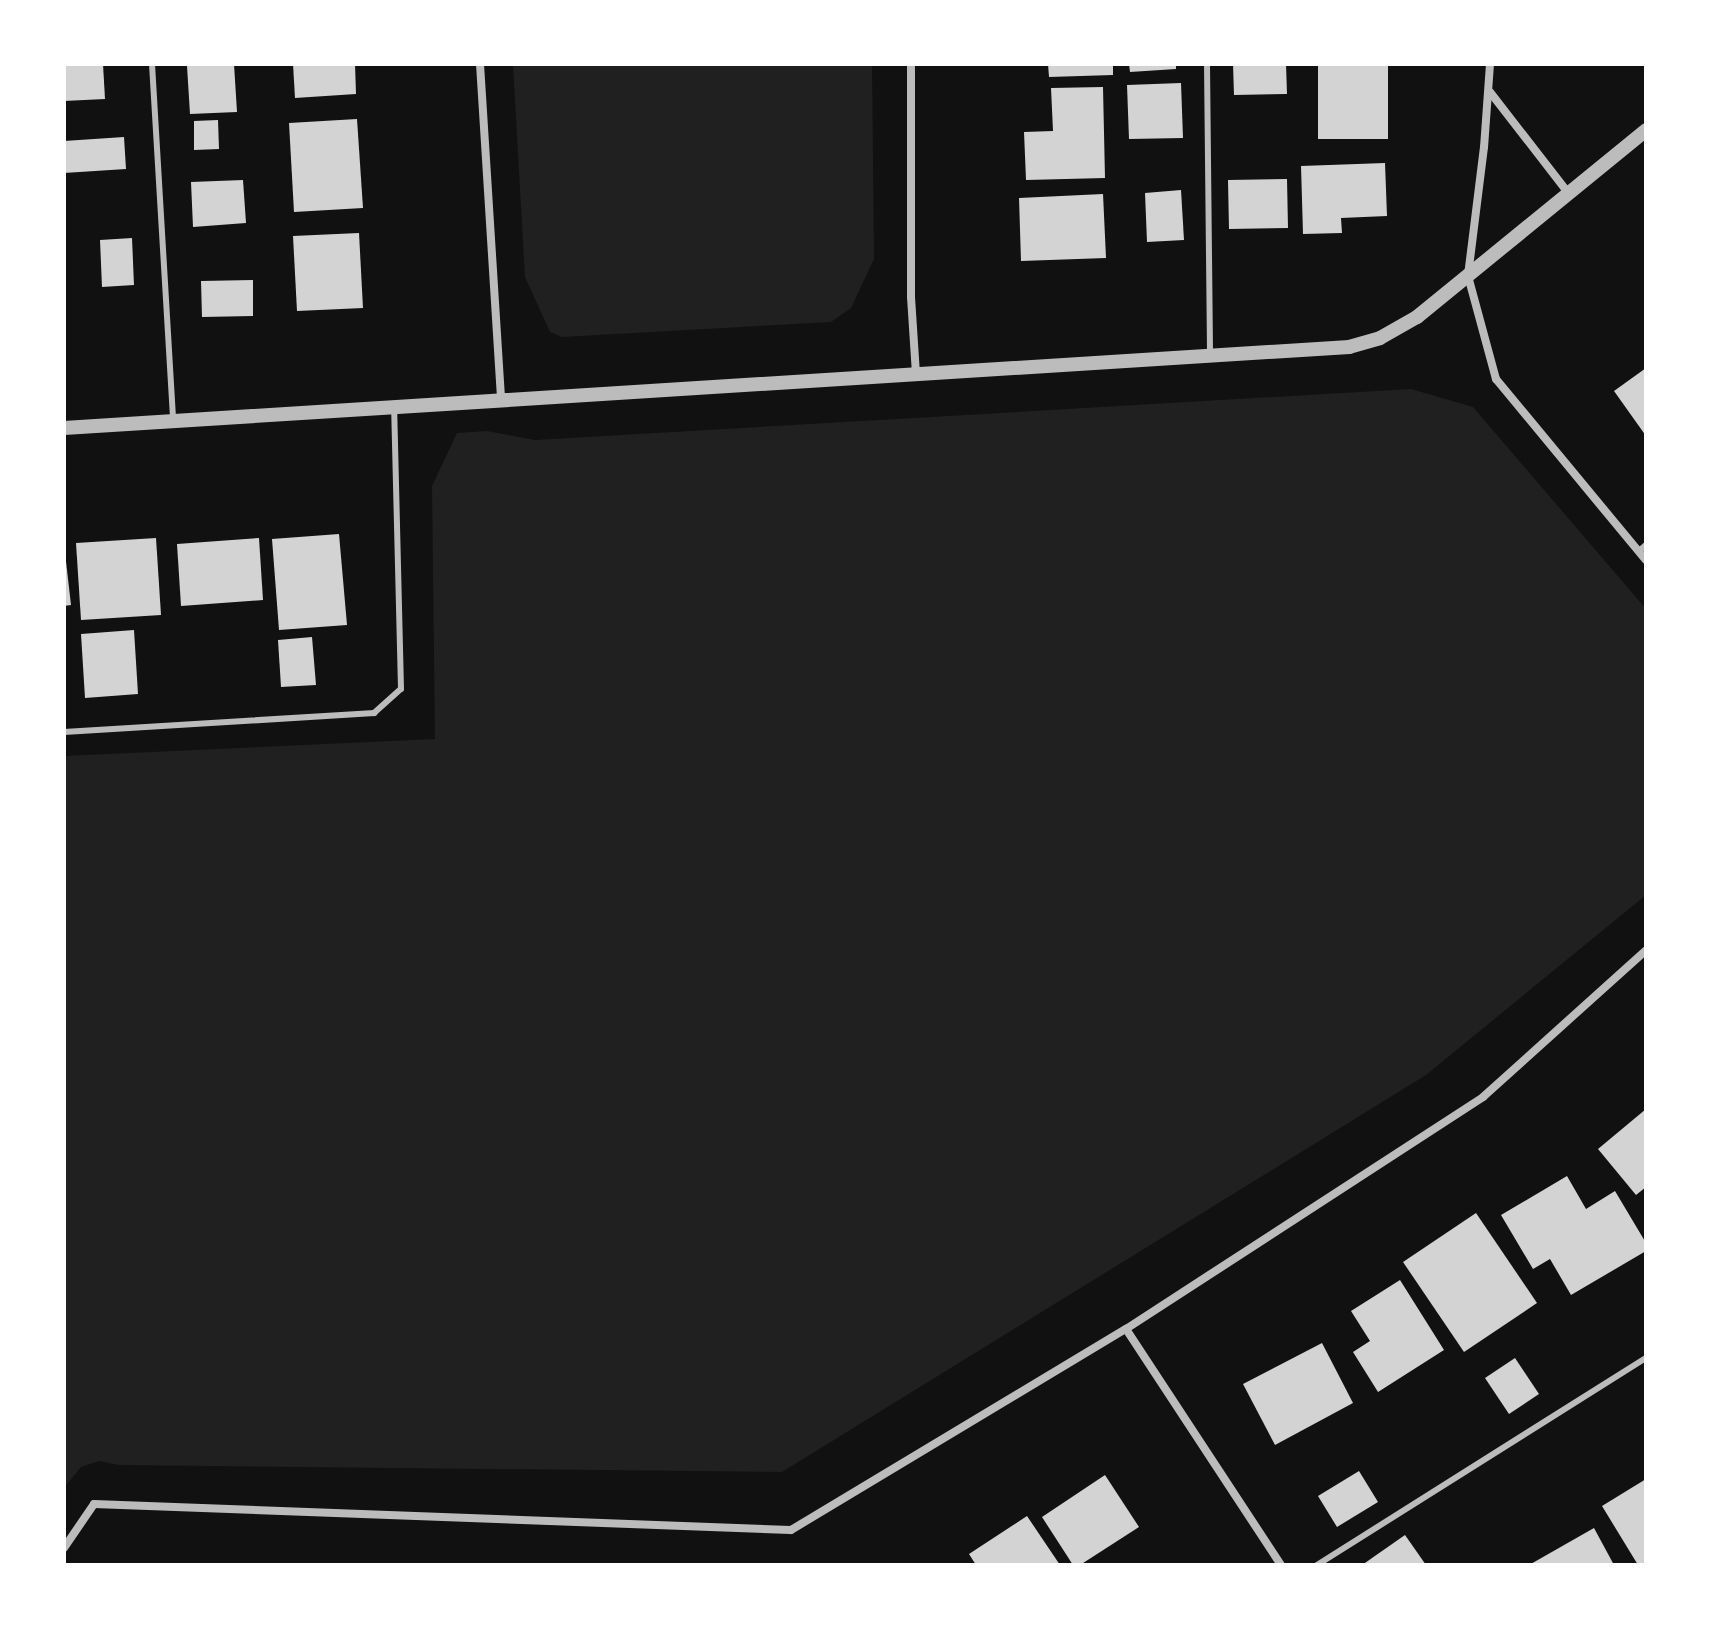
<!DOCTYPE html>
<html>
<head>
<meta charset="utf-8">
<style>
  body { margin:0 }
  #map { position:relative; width:1710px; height:1629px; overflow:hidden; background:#111; font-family:Commissioner,sans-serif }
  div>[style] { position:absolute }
  .green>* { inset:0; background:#202020 }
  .building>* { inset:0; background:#d3d3d3 }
  .service>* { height:6px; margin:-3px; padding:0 3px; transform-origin:3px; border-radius:3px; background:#bcbcbc }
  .minor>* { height:8px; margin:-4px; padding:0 4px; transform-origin:4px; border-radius:4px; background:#bcbcbc }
  .tertiary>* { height:14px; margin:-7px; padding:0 7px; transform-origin:7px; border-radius:7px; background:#bcbcbc }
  span { translate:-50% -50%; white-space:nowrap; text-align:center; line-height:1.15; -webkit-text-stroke:6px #fff; paint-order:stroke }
  .frame { position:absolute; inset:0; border:66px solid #fff; pointer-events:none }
</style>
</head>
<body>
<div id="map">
  <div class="green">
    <i style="clip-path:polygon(513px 64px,872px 64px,874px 259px,851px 308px,831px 322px,562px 337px,550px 332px,525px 277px)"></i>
    <i style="clip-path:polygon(1411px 389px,1473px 407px,1646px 609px,1646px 895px,1426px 1075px,782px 1472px,119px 1465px,99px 1461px,81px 1467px,64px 1488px,64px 756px,435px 739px,432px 486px,457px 433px,487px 431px,535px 440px)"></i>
  </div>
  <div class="building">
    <i style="clip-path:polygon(64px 64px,103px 64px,105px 99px,64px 101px)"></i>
    <i style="clip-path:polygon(234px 64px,237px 112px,190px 114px,187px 66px)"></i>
    <i style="clip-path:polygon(293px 64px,355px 64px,356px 94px,295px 98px)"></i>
    <i style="clip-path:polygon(1048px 64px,1113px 64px,1113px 75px,1049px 77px)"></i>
    <i style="clip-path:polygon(1129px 64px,1176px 64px,1176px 69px,1130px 72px)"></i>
    <i style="clip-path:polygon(1233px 64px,1286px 64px,1287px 94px,1234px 95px)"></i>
    <i style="clip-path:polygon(1318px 64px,1388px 64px,1388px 139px,1318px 139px)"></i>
    <i style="clip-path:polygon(1181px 83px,1183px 138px,1129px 139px,1127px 85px)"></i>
    <i style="clip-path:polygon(1103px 87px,1105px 178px,1026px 180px,1024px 132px,1053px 131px,1051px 88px)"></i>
    <i style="clip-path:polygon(357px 119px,363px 208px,294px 212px,289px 123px)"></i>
    <i style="clip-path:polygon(218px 120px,219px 149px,194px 150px,194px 121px)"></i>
    <i style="clip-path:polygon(124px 137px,126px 169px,64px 173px,64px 141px)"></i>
    <i style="clip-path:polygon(1385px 163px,1387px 216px,1341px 218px,1342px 233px,1303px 234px,1301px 166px)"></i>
    <i style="clip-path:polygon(1287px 179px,1288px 228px,1229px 229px,1228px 180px)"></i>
    <i style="clip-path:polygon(243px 180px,246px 223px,193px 227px,191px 182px)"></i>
    <i style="clip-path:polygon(1181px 190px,1184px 240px,1147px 242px,1145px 193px)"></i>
    <i style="clip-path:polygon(1103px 194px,1106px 258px,1021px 261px,1019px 198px)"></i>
    <i style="clip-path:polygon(359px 233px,363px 308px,297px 311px,293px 236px)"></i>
    <i style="clip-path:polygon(132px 238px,134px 285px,102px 287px,100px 240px)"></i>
    <i style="clip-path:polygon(253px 280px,253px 316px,202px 317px,201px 281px)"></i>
    <i style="clip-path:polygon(1646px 368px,1646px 436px,1614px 391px)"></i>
    <i style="clip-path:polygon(339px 534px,347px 625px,279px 630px,272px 539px)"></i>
    <i style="clip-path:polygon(156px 538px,161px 615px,81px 620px,76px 543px)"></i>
    <i style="clip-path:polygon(259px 538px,263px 600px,181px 606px,177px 544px)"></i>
    <i style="clip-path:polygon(64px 544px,71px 605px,64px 606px)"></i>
    <i style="clip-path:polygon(134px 630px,138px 694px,85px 698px,81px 634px)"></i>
    <i style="clip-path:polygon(312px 637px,316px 685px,281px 687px,278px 640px)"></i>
    <i style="clip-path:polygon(1646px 1109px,1646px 1187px,1636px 1195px,1598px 1149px)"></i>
    <i style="clip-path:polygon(1567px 1176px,1586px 1209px,1615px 1191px,1646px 1243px,1646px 1251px,1571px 1295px,1550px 1259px,1533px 1269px,1501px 1215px)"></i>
    <i style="clip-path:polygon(1476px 1213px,1537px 1303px,1464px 1352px,1403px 1262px)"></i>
    <i style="clip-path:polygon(1400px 1280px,1444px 1350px,1378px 1392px,1353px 1352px,1370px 1341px,1351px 1311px)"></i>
    <i style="clip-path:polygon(1322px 1343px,1353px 1403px,1275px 1445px,1243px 1384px)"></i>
    <i style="clip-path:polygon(1515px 1358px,1539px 1394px,1509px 1414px,1485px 1378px)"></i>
    <i style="clip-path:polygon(1359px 1471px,1378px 1502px,1337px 1527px,1318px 1496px)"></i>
    <i style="clip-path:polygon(1105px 1475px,1139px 1527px,1080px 1565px,1073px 1565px,1042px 1517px)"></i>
    <i style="clip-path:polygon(1646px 1479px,1646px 1564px,1638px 1565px,1602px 1506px)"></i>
    <i style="clip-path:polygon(1027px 1516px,1060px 1565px,976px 1565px,969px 1554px)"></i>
    <i style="clip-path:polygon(1594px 1528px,1614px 1565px,1529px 1565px)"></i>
    <i style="clip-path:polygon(1405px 1535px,1426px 1565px,1362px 1565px)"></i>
  </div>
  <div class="service">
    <i style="left:152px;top:64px;width:357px;rotate:86.6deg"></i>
    <i style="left:1207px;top:64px;width:292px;rotate:89.4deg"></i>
    <i style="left:1639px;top:551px;width:9px;rotate:-41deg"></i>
    <i style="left:64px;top:732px;width:311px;rotate:-3.5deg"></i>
    <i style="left:374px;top:713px;width:36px;rotate:-42deg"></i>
    <i style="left:401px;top:689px;width:282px;rotate:-91.4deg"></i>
    <i style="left:1317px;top:1565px;width:389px;rotate:-32.2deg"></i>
  </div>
  <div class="minor">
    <i style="left:480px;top:64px;width:338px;rotate:86.4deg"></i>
    <i style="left:911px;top:64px;width:233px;rotate:90deg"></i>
    <i style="left:911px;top:297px;width:77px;rotate:86.3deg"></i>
    <i style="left:1490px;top:64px;width:83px;rotate:94.1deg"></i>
    <i style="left:1484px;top:147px;width:130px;rotate:97.1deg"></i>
    <i style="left:1468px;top:276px;width:107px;rotate:74.8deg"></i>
    <i style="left:1496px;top:379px;width:235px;rotate:50.4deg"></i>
    <i style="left:1490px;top:92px;width:129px;rotate:52.2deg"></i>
    <i style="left:1126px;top:1329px;width:282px;rotate:56.7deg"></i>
    <i style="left:64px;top:1548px;width:53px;rotate:-55.7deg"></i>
    <i style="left:94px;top:1504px;width:697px;rotate:2.14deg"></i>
    <i style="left:791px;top:1530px;width:391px;rotate:-31deg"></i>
    <i style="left:1126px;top:1329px;width:426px;rotate:-33deg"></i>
    <i style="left:1483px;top:1097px;width:219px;rotate:-42deg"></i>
  </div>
  <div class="tertiary">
    <i style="left:64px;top:428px;width:1288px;rotate:-3.61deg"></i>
    <i style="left:1349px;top:347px;width:32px;rotate:-16deg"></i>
    <i style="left:1380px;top:338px;width:43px;rotate:-29.6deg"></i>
    <i style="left:1417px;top:317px;width:296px;rotate:-39.2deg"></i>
  </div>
  <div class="frame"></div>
</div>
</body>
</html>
